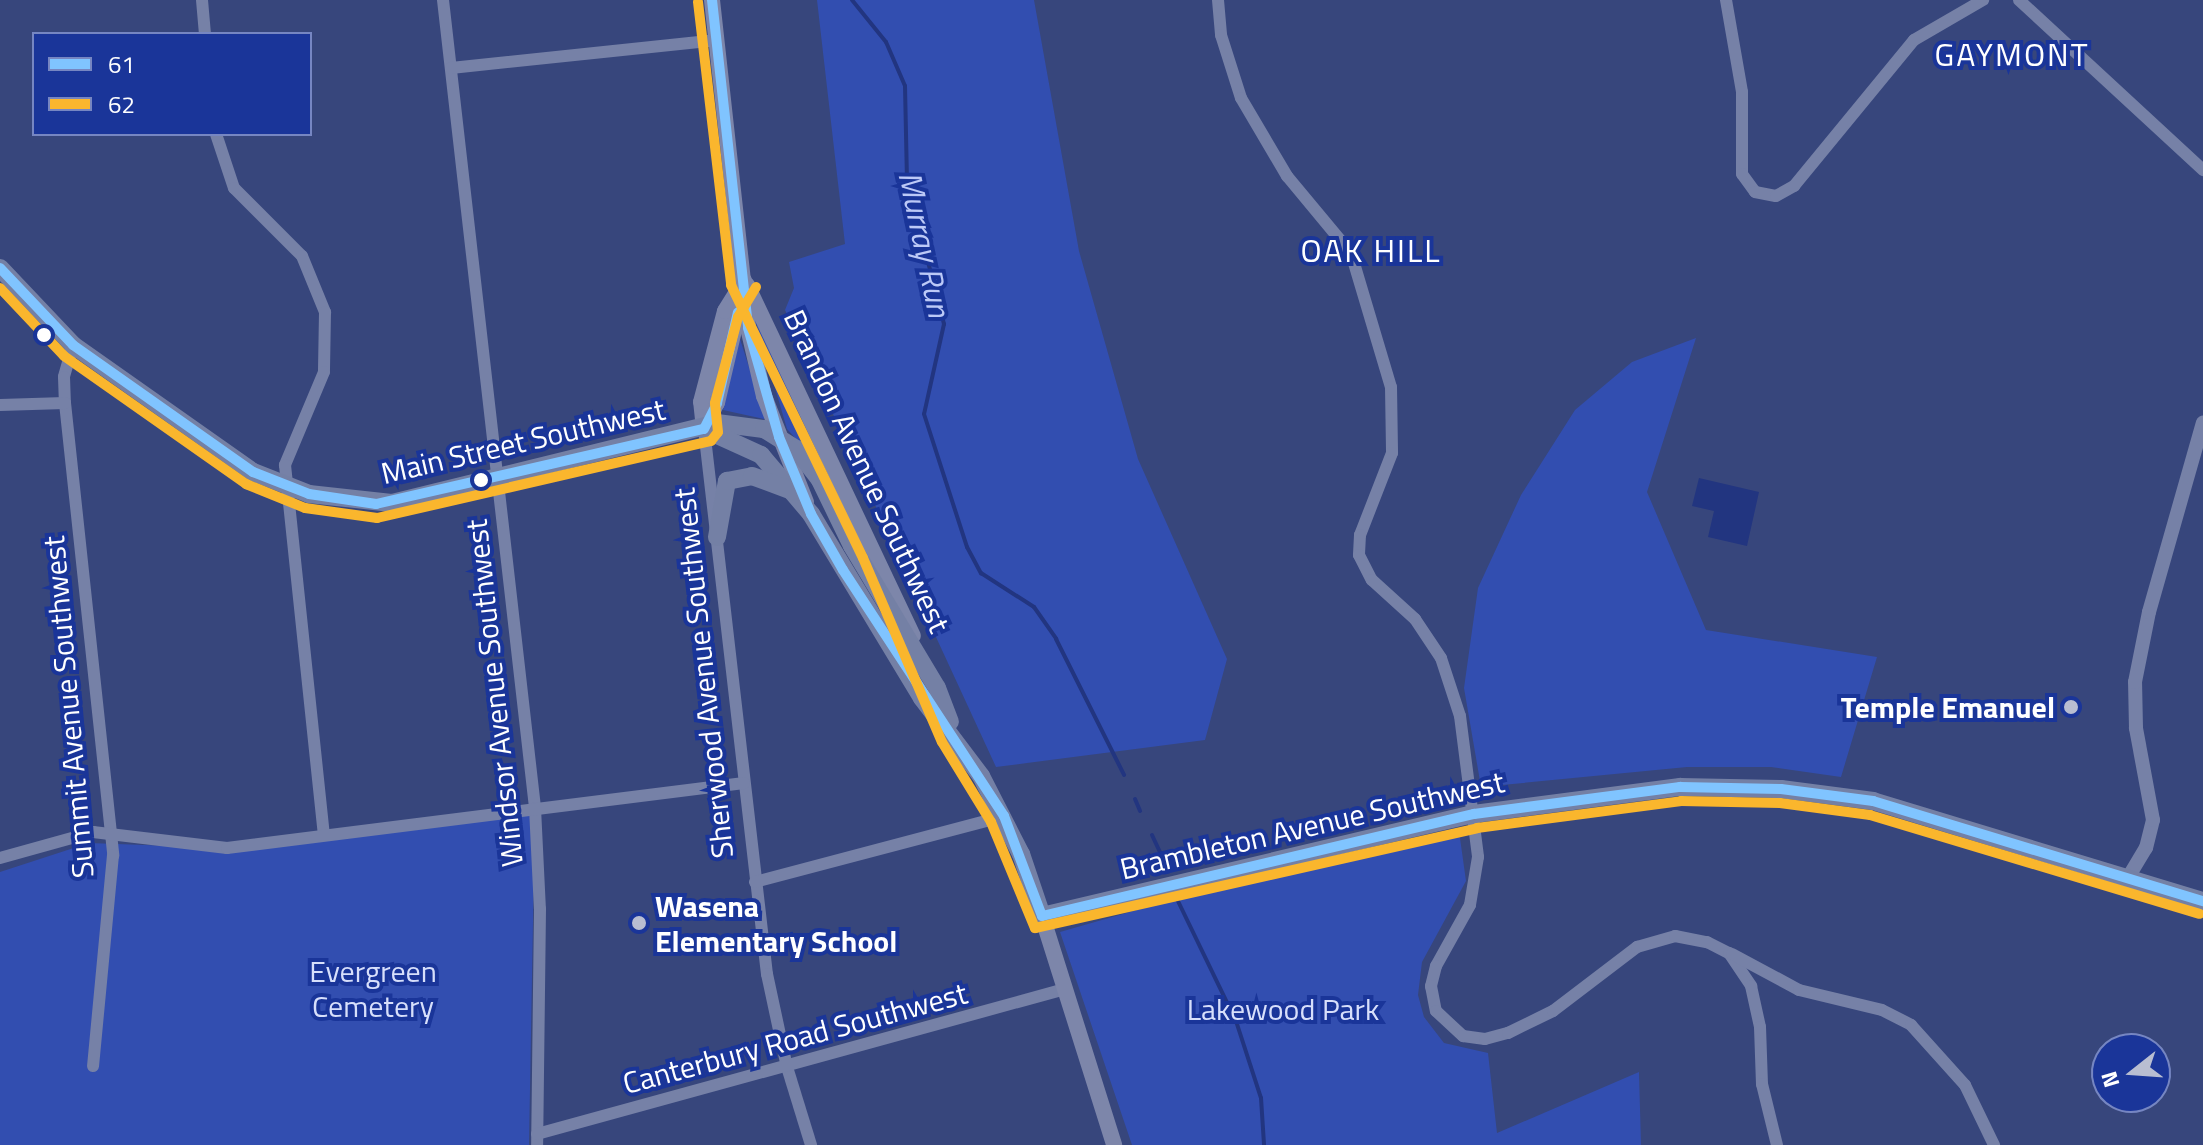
<!DOCTYPE html>
<html>
<head>
<meta charset="utf-8">
<style>
  body { margin:0 }
  #map { position:relative; width:2203px; height:1145px; overflow:hidden; background:#37467c; font-family:"Titillium Web",sans-serif }
  div>[style] { position:absolute }
  .green>* { inset:0; background:#324eb0 }
  .water>* { inset:0; background:#223580 }
  .stream>* { height:4px; margin:-2px; padding:0 2px; transform-origin:2px; border-radius:2px; background:#223580 }
  .minor>* { height:12px; margin:-6px; padding:0 6px; transform-origin:6px; border-radius:6px; background:#7681a7 }
  .tertiary>* { height:14px; margin:-7px; padding:0 7px; transform-origin:7px; border-radius:7px; background:#7681a7 }
  .secondary>* { height:16px; margin:-8px; padding:0 8px; transform-origin:8px; border-radius:8px; background:#7d86aa }
  .primary>* { height:18px; margin:-9px; padding:0 9px; transform-origin:9px; border-radius:9px; background:#7480a5 }
  .bus-1>* { height:10px; margin:-5px; padding:0 5px; transform-origin:5px; border-radius:5px; background:#80c4ff }
  .bus-2>* { height:10px; margin:-5px; padding:0 5px; transform-origin:5px; border-radius:5px; background:#fab62d }
  .dots>* { width:22px; height:22px; translate:-50% -50%; box-sizing:border-box; border:4px solid #1a3599; border-radius:50% }
  span { translate:-50% -50%; white-space:nowrap; text-align:center; line-height:1.15; -webkit-text-stroke:8px #1a3599; paint-order:stroke }
  .street-label { font-size:30px; color:#fff }
  .poi-label { font-size:30px; color:#fff; font-weight:700 }
  .right { translate:-100% -50%; text-align:right }
  .left { translate:0 -50%; text-align:left }
  .park-label { font-size:30px; color:#d7dffb }
  .neighbourhood-label { font-size:32px; color:#fff; letter-spacing:2px }
  .water-label { font-size:32px; color:#bcc9f7; font-style:italic }
  .legend { position:absolute; left:32px; top:32px; width:280px; height:104px; box-sizing:border-box; background:#1a3599; border:2px solid #7686c2; margin:0; padding:10px 14px; list-style:none; font-size:24px; color:#fff }
  .legend li { display:flex; align-items:center; gap:16px; height:40px }
  .legend b { width:40px; border:2px solid #7686c2 }
  .north { position:absolute; left:2091px; top:1033px; width:80px; height:80px; box-sizing:border-box; background:#1a3599; border:2px solid #7686c2; border-radius:50%; rotate:253deg; font-size:22px; font-weight:700; line-height:32px; text-align:center; color:#fff }
  .north::after { content:''; display:block; margin:auto; width:28px; height:36px; background:#b9bed1; clip-path:polygon(50% 0,100% 100%,50% 72%,0 100%) }
</style>
</head>
<body>
<div id="map">
  <div class="green">
    <i style="clip-path:polygon(817px 0,1034px 0,1079px 251px,1138px 459px,1227px 659px,1205px 740px,996px 767px,785px 310px,794px 288px,789px 262px,845px 244px)"></i>
    <i style="clip-path:polygon(754px 316px,827px 473px,787px 429px)"></i>
    <i style="clip-path:polygon(1696px 338px,1647px 492px,1706px 630px,1877px 657px,1841px 777px,1771px 767px,1687px 767px,1481px 787px,1464px 688px,1478px 588px,1521px 495px,1575px 410px,1632px 362px)"></i>
    <i style="clip-path:polygon(740px 339px,765px 417px,764px 419px,723px 410px)"></i>
    <i style="clip-path:polygon(535px 808px,529px 1145px,0 1145px,0 872px,89px 843px,227px 848px)"></i>
    <i style="clip-path:polygon(1459px 831px,1466px 881px,1422px 962px,1418px 995px,1424px 1017px,1444px 1043px,1488px 1053px,1497px 1133px,1639px 1072px,1641px 1145px,1132px 1145px,1060px 932px,1273px 871px)"></i>
  </div>
  <div class="water">
    <i style="clip-path:polygon(1699px 478px,1759px 492px,1747px 546px,1708px 537px,1714px 511px,1692px 506px)"></i>
  </div>
  <div class="stream">
    <i style="left:852px;top:0;width:54px;rotate:51deg"></i>
    <i style="left:886px;top:42px;width:48px;rotate:66.6deg"></i>
    <i style="left:905px;top:86px;width:94px;rotate:88.8deg"></i>
    <i style="left:907px;top:180px;width:149px;rotate:75.6deg"></i>
    <i style="left:944px;top:324px;width:92px;rotate:102.5deg"></i>
    <i style="left:924px;top:414px;width:140px;rotate:72.1deg"></i>
    <i style="left:967px;top:547px;width:30px;rotate:62deg"></i>
    <i style="left:981px;top:573px;width:63px;rotate:32.7deg"></i>
    <i style="left:1034px;top:607px;width:39px;rotate:55deg"></i>
    <i style="left:1056px;top:639px;width:152px;rotate:63.4deg"></i>
    <i style="left:1135px;top:799px;width:13px;rotate:67deg"></i>
    <i style="left:1152px;top:835px;width:35px;rotate:65deg"></i>
    <i style="left:1176px;top:897px;width:138px;rotate:64.2deg"></i>
    <i style="left:1236px;top:1021px;width:81px;rotate:72deg"></i>
    <i style="left:1261px;top:1098px;width:47px;rotate:86.3deg"></i>
  </div>
  <div class="minor">
    <i style="left:202px;top:0;width:34px;rotate:85deg"></i>
    <i style="left:443px;top:0;width:813px;rotate:83.5deg"></i>
    <i style="left:535px;top:808px;width:101px;rotate:87.2deg"></i>
    <i style="left:540px;top:909px;width:236px;rotate:90.7deg"></i>
    <i style="left:1218px;top:0;width:35px;rotate:85deg"></i>
    <i style="left:1221px;top:35px;width:66px;rotate:72.4deg"></i>
    <i style="left:1241px;top:98px;width:91px;rotate:59.5deg"></i>
    <i style="left:1287px;top:176px;width:100px;rotate:50.3deg"></i>
    <i style="left:1351px;top:253px;width:140px;rotate:73.4deg"></i>
    <i style="left:1391px;top:387px;width:66px;rotate:89.1deg"></i>
    <i style="left:1392px;top:453px;width:88px;rotate:111.3deg"></i>
    <i style="left:1360px;top:535px;width:20px;rotate:93deg"></i>
    <i style="left:1359px;top:555px;width:28px;rotate:63deg"></i>
    <i style="left:1372px;top:580px;width:58px;rotate:42.2deg"></i>
    <i style="left:1415px;top:619px;width:47px;rotate:56.3deg"></i>
    <i style="left:1441px;top:658px;width:61px;rotate:71.9deg"></i>
    <i style="left:1460px;top:716px;width:142px;rotate:82.7deg"></i>
    <i style="left:1478px;top:857px;width:49px;rotate:99.5deg"></i>
    <i style="left:1470px;top:905px;width:70px;rotate:119.1deg"></i>
    <i style="left:1436px;top:966px;width:21px;rotate:104deg"></i>
    <i style="left:1431px;top:986px;width:25px;rotate:79deg"></i>
    <i style="left:1436px;top:1011px;width:37px;rotate:43deg"></i>
    <i style="left:1463px;top:1036px;width:22px;rotate:8deg"></i>
    <i style="left:1485px;top:1039px;width:24px;rotate:-15deg"></i>
    <i style="left:1508px;top:1033px;width:50px;rotate:-26.1deg"></i>
    <i style="left:1553px;top:1011px;width:106px;rotate:-37.3deg"></i>
    <i style="left:1637px;top:947px;width:40px;rotate:-16deg"></i>
    <i style="left:1675px;top:936px;width:33px;rotate:11deg"></i>
    <i style="left:1707px;top:942px;width:25px;rotate:27deg"></i>
    <i style="left:1729px;top:953px;width:40px;rotate:56deg"></i>
    <i style="left:1751px;top:986px;width:42px;rotate:77.6deg"></i>
    <i style="left:1760px;top:1027px;width:57px;rotate:88deg"></i>
    <i style="left:1762px;top:1084px;width:63px;rotate:76.2deg"></i>
    <i style="left:1726px;top:0;width:93px;rotate:80.1deg"></i>
    <i style="left:1742px;top:92px;width:82px;rotate:90deg"></i>
    <i style="left:1742px;top:174px;width:22px;rotate:54deg"></i>
    <i style="left:1755px;top:192px;width:21px;rotate:11deg"></i>
    <i style="left:1776px;top:196px;width:21px;rotate:-29deg"></i>
    <i style="left:1794px;top:186px;width:189px;rotate:-50.6deg"></i>
    <i style="left:1914px;top:40px;width:80px;rotate:-30.1deg"></i>
    <i style="left:2019px;top:0;width:251px;rotate:42.7deg"></i>
    <i style="left:451px;top:68px;width:266px;rotate:-6deg"></i>
    <i style="left:216px;top:134px;width:57px;rotate:71.6deg"></i>
    <i style="left:234px;top:188px;width:96px;rotate:45deg"></i>
    <i style="left:302px;top:256px;width:61px;rotate:67.7deg"></i>
    <i style="left:325px;top:312px;width:60px;rotate:91deg"></i>
    <i style="left:324px;top:372px;width:101px;rotate:112.8deg"></i>
    <i style="left:285px;top:465px;width:372px;rotate:84deg"></i>
    <i style="left:73px;top:345px;width:33px;rotate:106deg"></i>
    <i style="left:64px;top:377px;width:26px;rotate:88deg"></i>
    <i style="left:65px;top:403px;width:455px;rotate:83.9deg"></i>
    <i style="left:113px;top:855px;width:212px;rotate:95.4deg"></i>
    <i style="left:0;top:405px;width:65px;rotate:-1.8deg"></i>
    <i style="left:704px;top:429px;width:549px;rotate:83.41deg"></i>
    <i style="left:767px;top:974px;width:95px;rotate:77.9deg"></i>
    <i style="left:787px;top:1067px;width:82px;rotate:72.9deg"></i>
    <i style="left:0;top:858px;width:97px;rotate:-15.6deg"></i>
    <i style="left:93px;top:832px;width:135px;rotate:6.8deg"></i>
    <i style="left:227px;top:848px;width:521px;rotate:-7.17deg"></i>
    <i style="left:755px;top:882px;width:258px;rotate:-14.8deg"></i>
    <i style="left:1732px;top:954px;width:76px;rotate:28.2deg"></i>
    <i style="left:1799px;top:990px;width:85px;rotate:13.5deg"></i>
    <i style="left:1882px;top:1010px;width:33px;rotate:27deg"></i>
    <i style="left:1911px;top:1025px;width:81px;rotate:48deg"></i>
    <i style="left:1965px;top:1085px;width:67px;rotate:64.2deg"></i>
    <i style="left:537px;top:1134px;width:548px;rotate:-15.36deg"></i>
  </div>
  <div class="tertiary">
    <i style="left:2129px;top:876px;width:33px;rotate:-59deg"></i>
    <i style="left:2146px;top:848px;width:29px;rotate:-76deg"></i>
    <i style="left:2153px;top:820px;width:94px;rotate:-100.5deg"></i>
    <i style="left:2136px;top:728px;width:46px;rotate:-91.2deg"></i>
    <i style="left:2135px;top:682px;width:71px;rotate:-78.7deg"></i>
    <i style="left:2149px;top:612px;width:197px;rotate:-74.1deg"></i>
  </div>
  <div class="secondary">
    <i style="left:712px;top:0;width:330px;rotate:83.7deg"></i>
    <i style="left:748px;top:328px;width:70px;rotate:76.8deg"></i>
    <i style="left:764px;top:396px;width:114px;rotate:68.4deg"></i>
    <i style="left:747px;top:285px;width:388px;rotate:64.7deg"></i>
    <i style="left:704px;top:428px;width:28px;rotate:-63deg"></i>
    <i style="left:717px;top:403px;width:101px;rotate:-76.8deg"></i>
    <i style="left:704px;top:429px;width:27px;rotate:-96deg"></i>
    <i style="left:701px;top:402px;width:94px;rotate:-75.2deg"></i>
    <i style="left:725px;top:311px;width:36px;rotate:-58deg"></i>
    <i style="left:1042px;top:916px;width:240px;rotate:72.5deg"></i>
  </div>
  <div class="primary">
    <i style="left:0;top:268px;width:106px;rotate:46.5deg"></i>
    <i style="left:73px;top:345px;width:220px;rotate:35.2deg"></i>
    <i style="left:253px;top:472px;width:60px;rotate:21.4deg"></i>
    <i style="left:309px;top:494px;width:83px;rotate:6.2deg"></i>
    <i style="left:392px;top:503px;width:335px;rotate:-13.8deg"></i>
    <i style="left:717px;top:423px;width:47px;rotate:7.3deg"></i>
    <i style="left:764px;top:429px;width:38px;rotate:32deg"></i>
    <i style="left:796px;top:449px;width:39px;rotate:52deg"></i>
    <i style="left:820px;top:480px;width:73px;rotate:64.1deg"></i>
    <i style="left:852px;top:546px;width:165px;rotate:59.1deg"></i>
    <i style="left:937px;top:688px;width:36px;rotate:69deg"></i>
    <i style="left:704px;top:429px;width:63px;rotate:24.5deg"></i>
    <i style="left:761px;top:455px;width:77px;rotate:49.7deg"></i>
    <i style="left:811px;top:514px;width:215px;rotate:58.9deg"></i>
    <i style="left:922px;top:698px;width:98px;rotate:52.9deg"></i>
    <i style="left:981px;top:776px;width:88px;rotate:62.9deg"></i>
    <i style="left:1021px;top:854px;width:65px;rotate:71.3deg"></i>
    <i style="left:1042px;top:916px;width:444px;rotate:-13.3deg"></i>
    <i style="left:1474px;top:814px;width:208px;rotate:-7.5deg"></i>
    <i style="left:1680px;top:787px;width:101px;rotate:1.1deg"></i>
    <i style="left:1781px;top:789px;width:93px;rotate:7.4deg"></i>
    <i style="left:1873px;top:801px;width:345px;rotate:16.9deg"></i>
    <i style="left:717px;top:537px;width:57px;rotate:-79.9deg"></i>
    <i style="left:727px;top:481px;width:25px;rotate:-11deg"></i>
    <i style="left:752px;top:476px;width:46px;rotate:20.4deg"></i>
  </div>
  <div class="bus-1">
    <i style="left:712px;top:0;width:330px;rotate:83.7deg"></i>
    <i style="left:748px;top:328px;width:113px;rotate:74.1deg"></i>
    <i style="left:779px;top:437px;width:83px;rotate:67.4deg"></i>
    <i style="left:811px;top:514px;width:64px;rotate:60.3deg"></i>
    <i style="left:843px;top:570px;width:294px;rotate:56.8deg"></i>
    <i style="left:1004px;top:816px;width:107px;rotate:69.2deg"></i>
    <i style="left:1042px;top:916px;width:444px;rotate:-13.3deg"></i>
    <i style="left:1474px;top:814px;width:208px;rotate:-7.5deg"></i>
    <i style="left:1680px;top:787px;width:101px;rotate:1.1deg"></i>
    <i style="left:1781px;top:789px;width:93px;rotate:7.4deg"></i>
    <i style="left:1873px;top:801px;width:345px;rotate:16.9deg"></i>
    <i style="left:0;top:268px;width:106px;rotate:46.5deg"></i>
    <i style="left:73px;top:345px;width:220px;rotate:35.2deg"></i>
    <i style="left:253px;top:472px;width:60px;rotate:21.4deg"></i>
    <i style="left:309px;top:494px;width:68px;rotate:8.5deg"></i>
    <i style="left:376px;top:504px;width:336px;rotate:-12.9deg"></i>
    <i style="left:704px;top:429px;width:29px;rotate:-63deg"></i>
    <i style="left:717px;top:403px;width:93px;rotate:-77deg"></i>
  </div>
  <div class="bus-2">
    <i style="left:698px;top:2px;width:285px;rotate:83.3deg"></i>
    <i style="left:731px;top:285px;width:303px;rotate:64.2deg"></i>
    <i style="left:863px;top:558px;width:200px;rotate:66.8deg"></i>
    <i style="left:942px;top:742px;width:94px;rotate:58.5deg"></i>
    <i style="left:991px;top:822px;width:115px;rotate:67.5deg"></i>
    <i style="left:1035px;top:928px;width:453px;rotate:-12.7deg"></i>
    <i style="left:1477px;top:828px;width:206px;rotate:-7.5deg"></i>
    <i style="left:1681px;top:801px;width:99px;rotate:1.2deg"></i>
    <i style="left:1780px;top:803px;width:91px;rotate:7.6deg"></i>
    <i style="left:1870px;top:815px;width:344px;rotate:16.7deg"></i>
    <i style="left:0;top:288px;width:93px;rotate:46.7deg"></i>
    <i style="left:64px;top:356px;width:223px;rotate:35.1deg"></i>
    <i style="left:246px;top:484px;width:64px;rotate:22.1deg"></i>
    <i style="left:305px;top:508px;width:73px;rotate:7.9deg"></i>
    <i style="left:377px;top:518px;width:343px;rotate:-13deg"></i>
    <i style="left:711px;top:441px;width:11px;rotate:-52deg"></i>
    <i style="left:718px;top:432px;width:29px;rotate:-96deg"></i>
    <i style="left:715px;top:403px;width:89px;rotate:-75deg"></i>
    <i style="left:738px;top:317px;width:35px;rotate:-59deg"></i>
  </div>
  <div class="dots">
    <i style="left:44px;top:335px;background:#fff"></i>
    <i style="left:481px;top:480px;background:#fff"></i>
    <i style="left:2071px;top:707px;background:#b9bed1"></i>
    <i style="left:639px;top:923px;background:#b9bed1"></i>
  </div>
  <div class="street-label">
    <span style="left:523px;top:441px;rotate:-13deg">Main Street Southwest</span>
    <span style="left:867px;top:471px;rotate:65deg">Brandon Avenue Southwest</span>
    <span style="left:703px;top:673px;rotate:-96deg">Sherwood Avenue Southwest</span>
    <span style="left:494px;top:693px;rotate:-96deg">Windsor Avenue Southwest</span>
    <span style="left:68px;top:707px;rotate:-95deg">Summit Avenue Southwest</span>
    <span style="left:1312px;top:825px;rotate:-13deg">Brambleton Avenue Southwest</span>
    <span style="left:795px;top:1038px;rotate:-15deg">Canterbury Road Southwest</span>
  </div>
  <div class="poi-label">
    <span class="right" style="left:2055px;top:707px">Temple Emanuel</span>
    <span class="left" style="left:655px;top:923px">Wasena<br>Elementary School</span>
  </div>
  <div class="park-label">
    <span style="left:373px;top:988px">Evergreen<br>Cemetery</span>
    <span style="left:1283px;top:1009px">Lakewood Park</span>
  </div>
  <div class="neighbourhood-label">
    <span style="left:2012px;top:54px">GAYMONT</span>
    <span style="left:1371px;top:250px">OAK HILL</span>
  </div>
  <div class="water-label">
    <span style="left:925px;top:244px;rotate:78deg">Murray Run</span>
  </div>
  <ul class="legend">
  <li><b style="height:10px;background:#80c4ff"></b>61</li>
  <li><b style="height:10px;background:#fab62d"></b>62</li>
  </ul>
  <div class="north">N</div>
</div>
</body>
</html>
